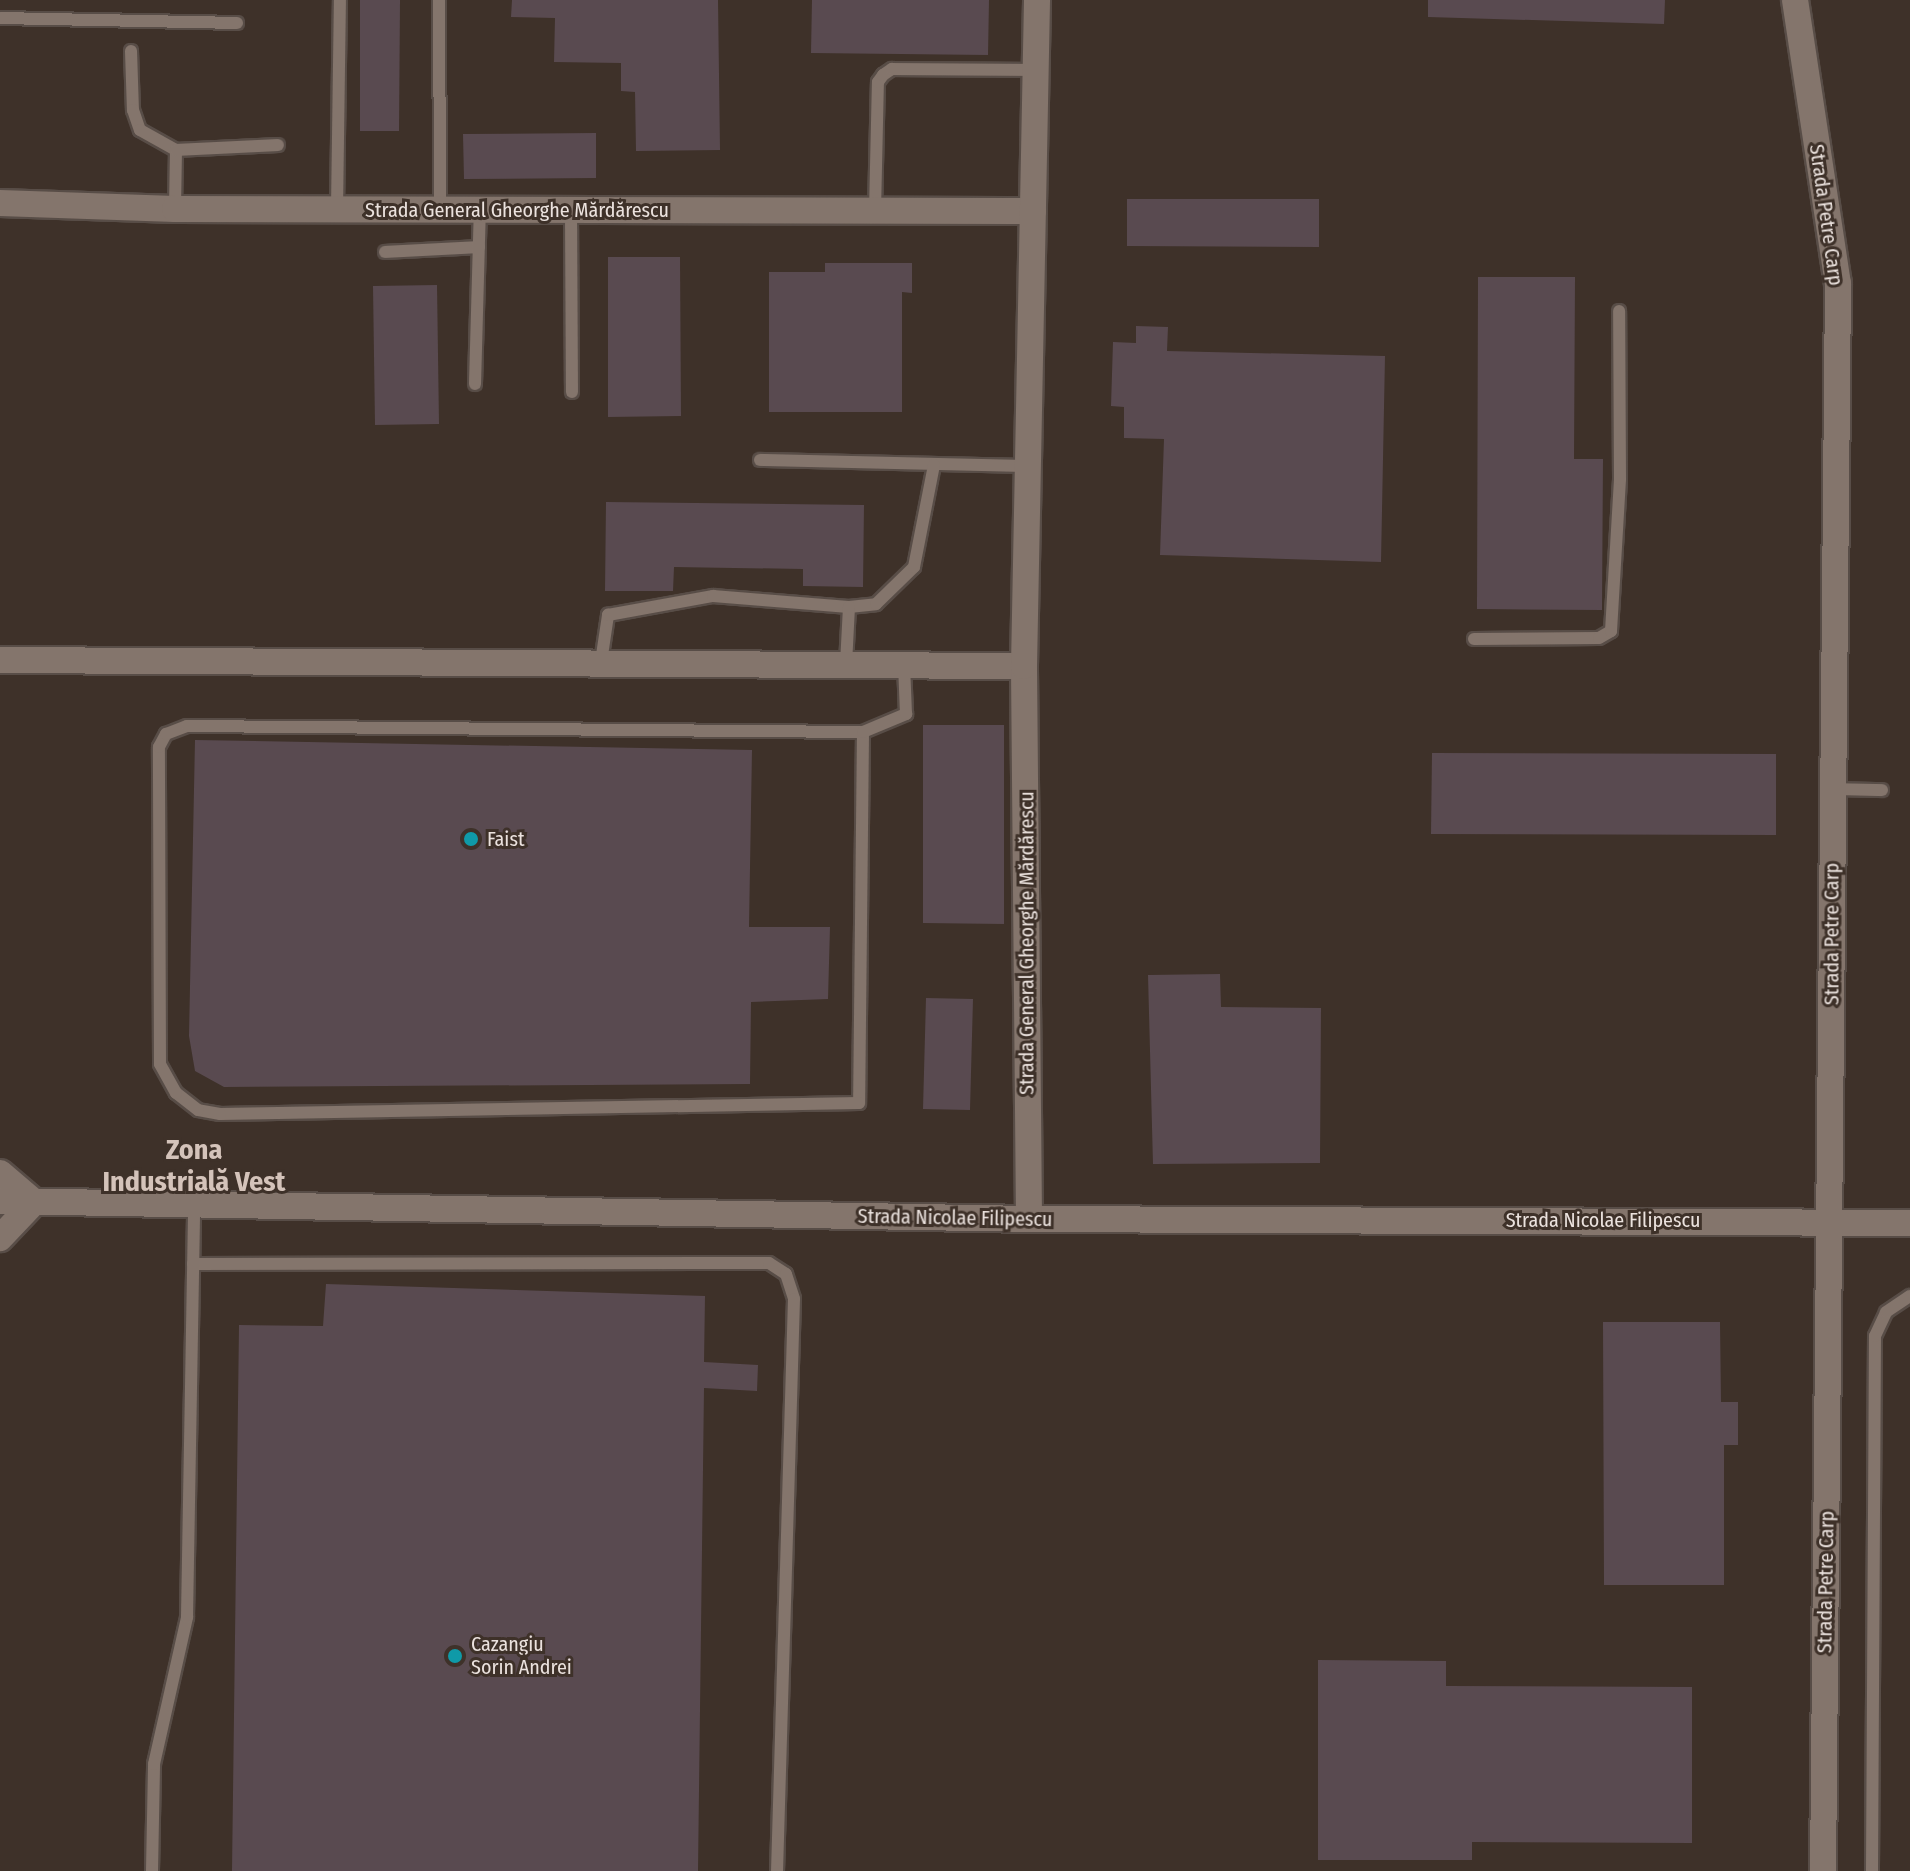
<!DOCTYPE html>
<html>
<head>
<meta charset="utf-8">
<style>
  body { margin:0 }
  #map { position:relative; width:1910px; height:1871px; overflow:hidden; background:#3e3129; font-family:"Fira Sans Condensed",sans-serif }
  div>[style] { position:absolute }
  .building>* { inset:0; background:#594a50 }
  .roads { filter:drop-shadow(2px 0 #584d47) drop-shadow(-2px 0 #584d47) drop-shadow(0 2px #584d47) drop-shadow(0 -2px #584d47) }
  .lane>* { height:12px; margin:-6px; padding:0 6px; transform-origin:6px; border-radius:6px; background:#84756c }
  .street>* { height:26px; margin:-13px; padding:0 13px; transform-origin:13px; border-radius:13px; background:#84756c }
  .dots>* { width:22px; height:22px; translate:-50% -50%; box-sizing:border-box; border:4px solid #3e3129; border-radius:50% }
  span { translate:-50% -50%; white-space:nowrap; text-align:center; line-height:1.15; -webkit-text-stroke:6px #3e3129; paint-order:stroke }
  .street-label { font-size:20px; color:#ebe2de }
  .poi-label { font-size:20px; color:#ebe2de }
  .left { translate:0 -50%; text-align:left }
  .district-label { font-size:28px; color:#d4c3ba; font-weight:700 }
</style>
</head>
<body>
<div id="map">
  <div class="building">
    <i style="clip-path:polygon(360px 0,400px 0,399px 131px,360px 131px)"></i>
    <i style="clip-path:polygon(512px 0,718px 0,720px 150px,636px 151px,635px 92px,621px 91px,621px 63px,554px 62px,555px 18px,511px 17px)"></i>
    <i style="clip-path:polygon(812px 0,989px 0,988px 55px,811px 53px)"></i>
    <i style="clip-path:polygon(1428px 0,1665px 0,1664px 24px,1428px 17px)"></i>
    <i style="clip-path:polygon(596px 133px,596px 178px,464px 179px,463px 134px)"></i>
    <i style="clip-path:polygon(1127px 199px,1319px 199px,1319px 247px,1127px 246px)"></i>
    <i style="clip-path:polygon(608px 257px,680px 257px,681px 416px,608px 417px)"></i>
    <i style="clip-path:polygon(825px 263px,912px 263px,912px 293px,902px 292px,902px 412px,769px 412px,769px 272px,825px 272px)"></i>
    <i style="clip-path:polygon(1478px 277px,1575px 277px,1574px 459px,1603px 459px,1602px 610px,1477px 609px)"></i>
    <i style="clip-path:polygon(437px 285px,439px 424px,375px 425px,373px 286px)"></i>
    <i style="clip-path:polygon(1136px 326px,1168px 327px,1167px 351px,1385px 356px,1381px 562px,1160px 555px,1164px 439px,1124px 438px,1124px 407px,1111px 406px,1113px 342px,1136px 343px)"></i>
    <i style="clip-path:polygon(606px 502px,864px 505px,863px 587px,803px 586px,803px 569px,674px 567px,673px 591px,605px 591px)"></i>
    <i style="clip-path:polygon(923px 725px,1004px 725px,1004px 924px,923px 923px)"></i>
    <i style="clip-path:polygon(195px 740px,752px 750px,749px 927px,830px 927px,828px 999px,751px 1002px,750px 1084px,224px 1087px,195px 1071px,189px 1036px)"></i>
    <i style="clip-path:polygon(1432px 753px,1776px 754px,1776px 835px,1431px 834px)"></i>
    <i style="clip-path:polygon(1220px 974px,1221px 1007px,1321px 1008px,1320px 1163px,1153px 1164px,1148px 975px)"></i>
    <i style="clip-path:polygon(926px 998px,973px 999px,970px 1110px,923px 1109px)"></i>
    <i style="clip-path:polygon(326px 1284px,705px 1296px,704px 1362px,758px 1365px,757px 1391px,704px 1388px,698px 1871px,232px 1871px,239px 1325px,323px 1326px)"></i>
    <i style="clip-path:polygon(1603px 1322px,1720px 1322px,1721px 1402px,1738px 1402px,1738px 1445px,1724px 1445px,1724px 1585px,1604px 1585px)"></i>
    <i style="clip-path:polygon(1318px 1660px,1446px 1661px,1446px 1686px,1692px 1687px,1692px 1843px,1472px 1842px,1472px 1860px,1318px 1860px)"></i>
  </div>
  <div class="roads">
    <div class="lane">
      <i style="left:439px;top:0;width:210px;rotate:89.7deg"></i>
      <i style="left:0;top:18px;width:237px;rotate:1.2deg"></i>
      <i style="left:131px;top:51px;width:59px;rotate:88.1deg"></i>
      <i style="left:133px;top:110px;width:21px;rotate:71deg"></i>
      <i style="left:140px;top:130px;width:41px;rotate:29.1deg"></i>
      <i style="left:176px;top:150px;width:59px;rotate:91deg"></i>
      <i style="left:176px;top:150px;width:102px;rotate:-2.8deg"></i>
      <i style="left:337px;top:209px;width:209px;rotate:-89.2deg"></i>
      <i style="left:571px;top:210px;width:182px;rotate:89.7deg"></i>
      <i style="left:875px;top:211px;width:129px;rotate:-88.7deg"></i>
      <i style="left:878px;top:82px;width:9px;rotate:-54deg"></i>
      <i style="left:883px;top:75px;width:11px;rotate:-34deg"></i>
      <i style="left:892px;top:69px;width:144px;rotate:0.4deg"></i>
      <i style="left:385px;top:252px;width:94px;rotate:-3deg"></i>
      <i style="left:475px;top:384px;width:174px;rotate:-88.4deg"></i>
      <i style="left:760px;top:460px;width:270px;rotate:1.3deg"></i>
      <i style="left:1474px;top:639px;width:125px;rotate:-0.5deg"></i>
      <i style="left:1599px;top:638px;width:14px;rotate:-30deg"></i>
      <i style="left:1611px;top:631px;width:152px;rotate:-86.6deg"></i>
      <i style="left:1620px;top:479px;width:168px;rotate:-90.3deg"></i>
      <i style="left:601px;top:662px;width:48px;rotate:-81.5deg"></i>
      <i style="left:608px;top:615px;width:107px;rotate:-10.3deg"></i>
      <i style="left:713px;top:596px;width:136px;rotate:4.6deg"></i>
      <i style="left:849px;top:607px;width:27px;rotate:-6deg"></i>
      <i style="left:876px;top:604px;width:53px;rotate:-44.2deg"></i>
      <i style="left:914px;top:567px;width:104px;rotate:-78.9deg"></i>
      <i style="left:846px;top:664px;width:57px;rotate:-87deg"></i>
      <i style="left:863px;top:732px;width:371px;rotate:90.6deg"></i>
      <i style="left:859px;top:1103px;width:639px;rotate:179.01deg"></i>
      <i style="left:220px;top:1114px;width:22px;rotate:-170deg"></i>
      <i style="left:198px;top:1110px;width:28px;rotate:-142deg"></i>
      <i style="left:176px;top:1093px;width:33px;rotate:-119deg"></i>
      <i style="left:160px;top:1064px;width:317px;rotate:-90.2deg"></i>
      <i style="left:159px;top:747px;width:15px;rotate:-62deg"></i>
      <i style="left:166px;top:734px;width:22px;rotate:-21deg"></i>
      <i style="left:187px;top:726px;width:676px;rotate:0.51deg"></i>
      <i style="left:863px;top:732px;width:47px;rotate:-22.7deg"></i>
      <i style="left:906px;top:714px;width:49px;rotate:-92.3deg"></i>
      <i style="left:1833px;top:789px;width:49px;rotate:1.2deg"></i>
      <i style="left:193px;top:1264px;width:576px;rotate:-0.1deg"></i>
      <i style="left:769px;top:1263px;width:20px;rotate:33deg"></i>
      <i style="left:786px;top:1274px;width:26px;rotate:72deg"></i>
      <i style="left:794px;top:1299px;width:572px;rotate:91.7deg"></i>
      <i style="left:152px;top:1871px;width:107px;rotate:-88.9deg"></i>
      <i style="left:154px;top:1764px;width:151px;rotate:-77.3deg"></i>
      <i style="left:187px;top:1617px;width:410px;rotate:-89deg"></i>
      <i style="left:1872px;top:1871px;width:535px;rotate:-89.68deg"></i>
      <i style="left:1875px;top:1336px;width:26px;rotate:-65deg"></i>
      <i style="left:1886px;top:1312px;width:29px;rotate:-34deg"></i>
    </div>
    <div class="street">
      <i style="left:1795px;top:0;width:286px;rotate:81.4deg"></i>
      <i style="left:1838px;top:283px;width:1588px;rotate:90.54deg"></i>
      <i style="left:0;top:203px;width:175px;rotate:2deg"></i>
      <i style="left:175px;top:209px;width:858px;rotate:0.13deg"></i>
      <i style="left:0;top:660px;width:1024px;rotate:0.34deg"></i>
      <i style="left:0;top:1173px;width:45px;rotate:40.5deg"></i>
      <i style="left:34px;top:1202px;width:50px;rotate:133.4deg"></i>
      <i style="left:0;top:1201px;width:1029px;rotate:1deg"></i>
      <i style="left:1029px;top:1219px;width:881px;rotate:0.26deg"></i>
      <i style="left:1029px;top:1219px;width:553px;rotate:-90.52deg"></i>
      <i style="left:1024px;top:666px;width:666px;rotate:-88.88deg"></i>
    </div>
  </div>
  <div class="dots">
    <i style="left:471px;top:839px;background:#0f9aa8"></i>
    <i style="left:455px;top:1656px;background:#0f9aa8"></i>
  </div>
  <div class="street-label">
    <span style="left:517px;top:210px">Strada General Gheorghe Mărdărescu</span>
    <span style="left:1826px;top:215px;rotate:82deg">Strada Petre Carp</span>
    <span style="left:1832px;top:934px;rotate:-90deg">Strada Petre Carp</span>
    <span style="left:1027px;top:943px;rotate:-90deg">Strada General Gheorghe Mărdărescu</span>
    <span style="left:955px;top:1218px;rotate:1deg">Strada Nicolae Filipescu</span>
    <span style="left:1603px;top:1220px">Strada Nicolae Filipescu</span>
    <span style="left:1826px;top:1582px;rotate:-89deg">Strada Petre Carp</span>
  </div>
  <div class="poi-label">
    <span class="left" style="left:487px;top:839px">Faist</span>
    <span class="left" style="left:471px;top:1656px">Cazangiu<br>Sorin Andrei</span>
  </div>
  <div class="district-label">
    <span style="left:194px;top:1166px">Zona<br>Industrială Vest</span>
  </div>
</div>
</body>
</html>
